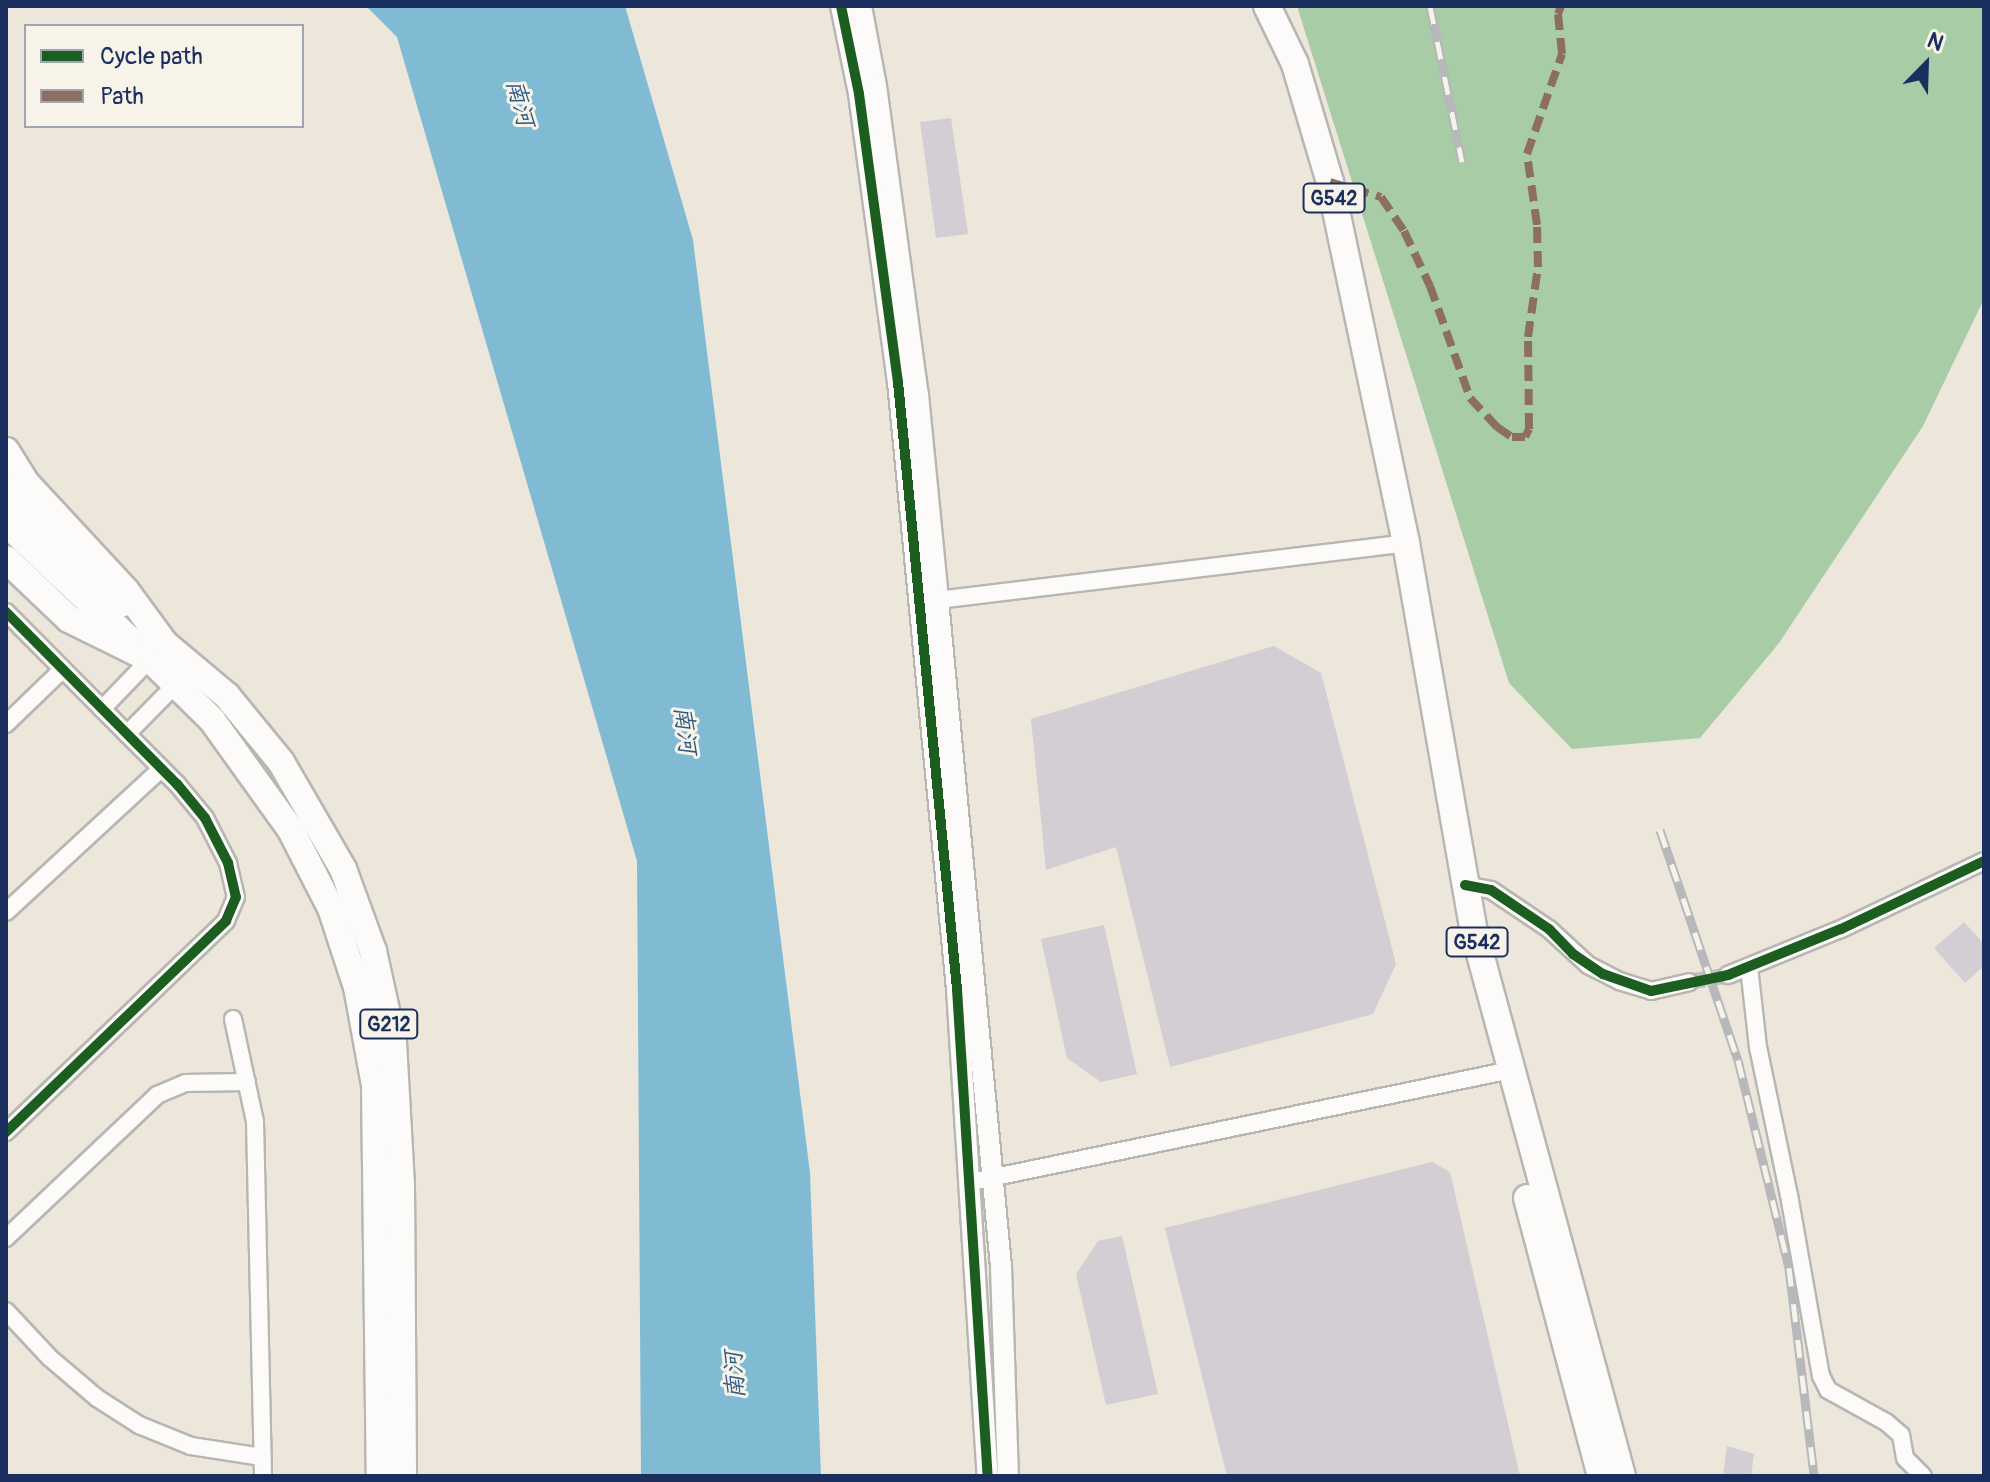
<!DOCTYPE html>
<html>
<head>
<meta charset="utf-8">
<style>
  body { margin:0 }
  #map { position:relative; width:1990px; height:1482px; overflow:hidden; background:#ece6db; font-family:Pangolin,"LXGW WenKai TC",sans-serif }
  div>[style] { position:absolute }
  .forest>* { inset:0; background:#a8cca6 }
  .water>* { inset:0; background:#80bbd3 }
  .building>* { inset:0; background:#d3cdd4 }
  .minor-tunnel>* { height:16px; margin-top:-8px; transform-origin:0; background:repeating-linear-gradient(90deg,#c2c1c2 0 16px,transparent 0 24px) }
  .roads { filter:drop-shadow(2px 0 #b8b6b3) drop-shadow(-2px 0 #b8b6b3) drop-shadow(0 2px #b8b6b3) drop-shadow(0 -2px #b8b6b3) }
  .minor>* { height:16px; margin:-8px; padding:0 8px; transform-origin:8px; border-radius:8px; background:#fcfbfa }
  .tertiary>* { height:20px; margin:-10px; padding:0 10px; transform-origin:10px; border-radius:10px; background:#fcfbfa }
  .primary>* { height:26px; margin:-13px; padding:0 13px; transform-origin:13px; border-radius:13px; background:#fcfbfa }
  .trunk>* { height:26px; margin:-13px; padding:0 13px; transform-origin:13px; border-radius:13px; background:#fcfbfa }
  .rail>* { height:9px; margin-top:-4.5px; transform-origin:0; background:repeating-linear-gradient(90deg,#f7f3e8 0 18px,#b6b8bc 0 36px); box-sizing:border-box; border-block:2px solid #b6b8bc }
  .quiet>* { height:8px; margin-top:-4px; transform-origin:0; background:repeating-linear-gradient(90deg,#8d6e63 0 16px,transparent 0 24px) }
  .cycleway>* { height:10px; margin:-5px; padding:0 5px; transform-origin:5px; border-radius:5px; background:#1b5e20 }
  span { translate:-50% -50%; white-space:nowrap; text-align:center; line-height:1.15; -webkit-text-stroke:6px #f7f3e8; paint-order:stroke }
  .shield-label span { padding:2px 6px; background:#f7f3e8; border:2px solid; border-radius:6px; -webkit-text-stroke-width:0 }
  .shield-label { font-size:20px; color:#1b2f5e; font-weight:700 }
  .water-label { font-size:24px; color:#2e5986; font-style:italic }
  .frame { position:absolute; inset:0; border:8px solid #1b2f5e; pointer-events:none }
  .legend { position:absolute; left:24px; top:24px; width:280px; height:104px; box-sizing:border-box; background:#f7f3e8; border:2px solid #9fa5b1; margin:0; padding:10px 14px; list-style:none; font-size:24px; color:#1b2f5e }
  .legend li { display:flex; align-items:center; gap:16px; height:40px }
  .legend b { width:40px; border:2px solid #9fa5b1 }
  .north { position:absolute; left:1886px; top:24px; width:80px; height:80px; -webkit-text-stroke:6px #f7f3e8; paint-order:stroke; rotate:23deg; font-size:22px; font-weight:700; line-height:32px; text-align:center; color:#1b2f5e }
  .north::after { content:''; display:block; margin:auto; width:28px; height:36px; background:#1b2f5e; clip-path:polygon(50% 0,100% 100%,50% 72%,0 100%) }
</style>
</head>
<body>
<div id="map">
  <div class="forest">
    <i style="clip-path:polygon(1297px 6px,1984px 6px,1984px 299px,1923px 426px,1779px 643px,1700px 738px,1572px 749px,1509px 683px)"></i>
  </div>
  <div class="water">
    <i style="clip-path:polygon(366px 6px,625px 6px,693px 240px,810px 1173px,821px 1476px,641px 1476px,637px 861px,397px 37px)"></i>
  </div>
  <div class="building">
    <i style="clip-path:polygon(951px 118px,968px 234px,936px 238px,920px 122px)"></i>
    <i style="clip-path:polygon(1274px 646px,1321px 673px,1396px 964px,1373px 1014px,1170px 1067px,1116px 847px,1046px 870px,1031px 719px)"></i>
    <i style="clip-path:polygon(1964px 922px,1984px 944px,1984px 966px,1965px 983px,1934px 948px)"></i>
    <i style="clip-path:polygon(1104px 925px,1137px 1074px,1101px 1082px,1067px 1058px,1041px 939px)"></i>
    <i style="clip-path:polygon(1432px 1162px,1450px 1172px,1520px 1476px,1227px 1476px,1165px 1228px)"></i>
    <i style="clip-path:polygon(1122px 1236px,1158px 1394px,1106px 1405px,1076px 1274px,1098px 1241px)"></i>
    <i style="clip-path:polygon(1727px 1446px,1754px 1454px,1751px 1476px,1723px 1476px)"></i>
  </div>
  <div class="minor-tunnel">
    <i style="left:1689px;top:982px;width:40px;rotate:-10deg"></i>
  </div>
  <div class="roads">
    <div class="minor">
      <i style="left:929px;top:601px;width:481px;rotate:-6.9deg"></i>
      <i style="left:6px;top:612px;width:243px;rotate:45.2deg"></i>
      <i style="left:177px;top:784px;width:44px;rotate:50.5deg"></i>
      <i style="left:205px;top:818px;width:51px;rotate:62.9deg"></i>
      <i style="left:228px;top:863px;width:35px;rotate:77deg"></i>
      <i style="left:236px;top:897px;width:26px;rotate:113deg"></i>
      <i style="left:226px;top:921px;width:305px;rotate:136.2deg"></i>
      <i style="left:102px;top:709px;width:76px;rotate:-46.1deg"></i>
      <i style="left:6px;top:724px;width:79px;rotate:-44deg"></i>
      <i style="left:127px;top:734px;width:78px;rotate:-45.5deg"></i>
      <i style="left:1465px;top:885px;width:26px;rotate:11deg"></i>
      <i style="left:1491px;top:890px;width:70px;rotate:33.9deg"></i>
      <i style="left:1549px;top:929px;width:53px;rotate:42.7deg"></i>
      <i style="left:1588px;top:965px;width:35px;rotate:27deg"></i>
      <i style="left:1619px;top:981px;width:34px;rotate:17deg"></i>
      <i style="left:1651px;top:991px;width:39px;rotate:-13deg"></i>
      <i style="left:6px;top:912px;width:211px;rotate:-42.7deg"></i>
      <i style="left:1749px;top:967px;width:81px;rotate:83.6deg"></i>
      <i style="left:1758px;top:1047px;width:151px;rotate:78.2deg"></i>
      <i style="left:1789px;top:1195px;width:184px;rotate:80deg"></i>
      <i style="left:1821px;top:1376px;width:16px;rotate:63deg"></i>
      <i style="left:1828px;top:1390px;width:66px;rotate:28.9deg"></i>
      <i style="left:1886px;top:1422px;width:20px;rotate:41deg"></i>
      <i style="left:1901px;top:1435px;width:23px;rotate:80deg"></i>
      <i style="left:1905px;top:1458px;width:25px;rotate:45deg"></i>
      <i style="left:1728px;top:975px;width:122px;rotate:-22.2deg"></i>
      <i style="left:1841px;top:929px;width:158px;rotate:-25.4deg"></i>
      <i style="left:233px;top:1019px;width:105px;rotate:77.9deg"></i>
      <i style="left:255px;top:1122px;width:354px;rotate:88.7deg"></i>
      <i style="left:971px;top:1182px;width:551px;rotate:-11.72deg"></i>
      <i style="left:6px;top:1238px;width:208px;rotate:-43.4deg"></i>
      <i style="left:157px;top:1095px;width:30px;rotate:-23deg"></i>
      <i style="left:185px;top:1083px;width:62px;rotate:-0.9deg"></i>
      <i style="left:6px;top:1311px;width:64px;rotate:46.9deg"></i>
      <i style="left:50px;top:1358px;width:62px;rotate:40.4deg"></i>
      <i style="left:97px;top:1398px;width:50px;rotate:32.7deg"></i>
      <i style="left:139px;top:1425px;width:56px;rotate:22deg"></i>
      <i style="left:191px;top:1446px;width:72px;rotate:8.8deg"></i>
    </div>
    <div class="tertiary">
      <i style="left:841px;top:6px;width:90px;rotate:78.4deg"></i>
      <i style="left:859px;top:94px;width:291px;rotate:82.3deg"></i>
      <i style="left:898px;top:382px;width:610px;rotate:84.45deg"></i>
      <i style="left:957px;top:989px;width:488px;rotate:86.4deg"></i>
      <i style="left:861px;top:6px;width:81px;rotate:79.4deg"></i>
      <i style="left:876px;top:86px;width:312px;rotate:82.3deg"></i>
      <i style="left:918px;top:395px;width:206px;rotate:84.4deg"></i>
      <i style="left:938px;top:600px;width:670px;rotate:84.6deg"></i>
      <i style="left:1001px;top:1267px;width:209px;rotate:88.1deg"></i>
    </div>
    <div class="primary">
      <i style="left:6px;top:492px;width:161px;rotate:43.7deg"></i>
      <i style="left:6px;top:523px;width:188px;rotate:43.3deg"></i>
    </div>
    <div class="trunk">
      <i style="left:1267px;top:6px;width:64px;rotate:64.2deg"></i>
      <i style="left:1295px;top:64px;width:123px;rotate:73.5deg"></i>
      <i style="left:1330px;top:182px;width:369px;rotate:78.1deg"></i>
      <i style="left:1406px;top:543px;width:391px;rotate:80.1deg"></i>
      <i style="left:1473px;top:928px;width:568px;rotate:74.79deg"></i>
      <i style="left:6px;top:451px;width:39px;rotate:58deg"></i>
      <i style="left:27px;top:484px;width:146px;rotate:47.2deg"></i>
      <i style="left:126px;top:591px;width:66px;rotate:53.7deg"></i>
      <i style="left:165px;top:644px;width:81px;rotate:40deg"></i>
      <i style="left:227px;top:696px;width:85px;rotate:50.7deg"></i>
      <i style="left:281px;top:762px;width:124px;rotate:59.9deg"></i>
      <i style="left:343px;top:869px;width:87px;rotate:69.9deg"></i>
      <i style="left:373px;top:951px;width:93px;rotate:77.6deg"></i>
      <i style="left:393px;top:1042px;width:144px;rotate:86.8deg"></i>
      <i style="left:401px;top:1186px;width:290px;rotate:89.6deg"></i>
      <i style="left:6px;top:559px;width:87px;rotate:43.6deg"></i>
      <i style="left:69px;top:619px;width:90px;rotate:26.3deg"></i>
      <i style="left:150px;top:659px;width:87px;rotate:44.5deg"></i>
      <i style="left:212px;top:720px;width:135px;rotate:54.3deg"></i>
      <i style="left:291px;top:830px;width:88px;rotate:62.9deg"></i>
      <i style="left:331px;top:908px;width:83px;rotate:71.8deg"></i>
      <i style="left:357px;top:987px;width:100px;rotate:79.6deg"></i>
      <i style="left:375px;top:1085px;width:391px;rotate:89.3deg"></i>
      <i style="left:1527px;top:1198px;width:288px;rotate:75.1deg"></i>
    </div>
  </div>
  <div class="rail">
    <i style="left:1430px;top:6px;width:159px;rotate:78.4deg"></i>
    <i style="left:1660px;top:830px;width:243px;rotate:71.3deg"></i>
    <i style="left:1738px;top:1060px;width:214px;rotate:76.2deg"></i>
    <i style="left:1789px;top:1268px;width:209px;rotate:83.1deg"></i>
  </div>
  <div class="quiet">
    <i style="left:1330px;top:182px;width:53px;rotate:16.4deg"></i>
    <i style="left:1381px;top:197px;width:41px;rotate:55.9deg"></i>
    <i style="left:1404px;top:231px;width:61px;rotate:64.7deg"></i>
    <i style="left:1430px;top:286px;width:119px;rotate:70.3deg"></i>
    <i style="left:1470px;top:398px;width:40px;rotate:47deg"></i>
    <i style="left:1497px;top:427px;width:18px;rotate:34deg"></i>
    <i style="left:1512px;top:437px;width:13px"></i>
    <i style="left:1525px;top:437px;width:9px;rotate:-63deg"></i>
    <i style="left:1529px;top:429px;width:92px;rotate:-90.6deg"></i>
    <i style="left:1528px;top:337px;width:71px;rotate:-81.9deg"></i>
    <i style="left:1538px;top:267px;width:42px;rotate:-91.4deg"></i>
    <i style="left:1537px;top:225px;width:72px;rotate:-98deg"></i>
    <i style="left:1527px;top:154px;width:106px;rotate:-70.7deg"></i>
    <i style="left:1562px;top:54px;width:40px;rotate:-95.7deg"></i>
    <i style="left:1558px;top:14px;width:9px;rotate:-69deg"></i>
  </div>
  <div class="cycleway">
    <i style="left:841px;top:6px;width:90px;rotate:78.4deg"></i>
    <i style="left:859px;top:94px;width:291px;rotate:82.3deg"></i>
    <i style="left:898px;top:382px;width:610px;rotate:84.45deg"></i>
    <i style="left:957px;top:989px;width:488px;rotate:86.4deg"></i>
    <i style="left:6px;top:612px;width:243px;rotate:45.2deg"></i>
    <i style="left:177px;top:784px;width:44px;rotate:50.5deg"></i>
    <i style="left:205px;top:818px;width:51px;rotate:62.9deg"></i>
    <i style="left:228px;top:863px;width:35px;rotate:77deg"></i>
    <i style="left:236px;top:897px;width:26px;rotate:113deg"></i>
    <i style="left:226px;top:921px;width:305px;rotate:136.2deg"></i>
    <i style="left:1465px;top:885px;width:26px;rotate:11deg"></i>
    <i style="left:1491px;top:890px;width:70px;rotate:33.9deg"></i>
    <i style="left:1549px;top:929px;width:35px;rotate:46deg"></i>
    <i style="left:1573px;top:954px;width:36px;rotate:34deg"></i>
    <i style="left:1603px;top:974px;width:51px;rotate:19.5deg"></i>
    <i style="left:1651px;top:991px;width:79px;rotate:-11.7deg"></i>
    <i style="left:1728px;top:975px;width:122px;rotate:-22.2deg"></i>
    <i style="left:1841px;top:929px;width:158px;rotate:-25.4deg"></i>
  </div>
  <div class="shield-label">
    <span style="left:1334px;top:198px">G542</span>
    <span style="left:1477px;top:942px">G542</span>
    <span style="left:389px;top:1024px">G212</span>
  </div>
  <div class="water-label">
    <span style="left:520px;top:103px;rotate:75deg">南河</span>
    <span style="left:685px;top:730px;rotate:83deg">南河</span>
    <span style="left:735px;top:1375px;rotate:-94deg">南河</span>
  </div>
  <div class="frame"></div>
  <ul class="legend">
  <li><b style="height:10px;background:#1b5e20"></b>Cycle path</li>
  <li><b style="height:10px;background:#8d6e63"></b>Path</li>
  </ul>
  <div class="north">N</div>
</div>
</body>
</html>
